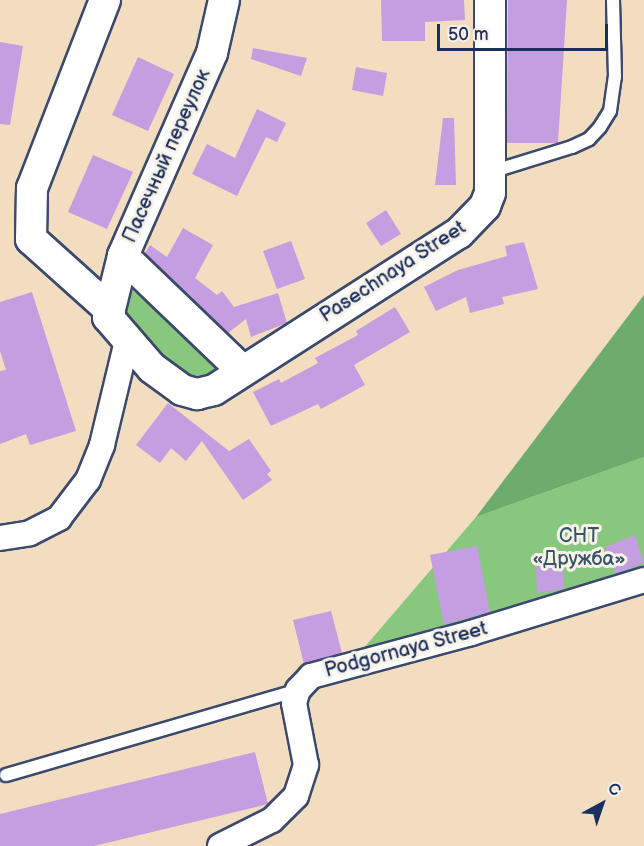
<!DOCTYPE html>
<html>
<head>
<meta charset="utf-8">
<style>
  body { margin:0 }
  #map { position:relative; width:644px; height:846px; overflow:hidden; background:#f2ddc0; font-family:"Balsamiq Sans",sans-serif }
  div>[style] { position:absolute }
  .green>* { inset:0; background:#88c77e }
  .forest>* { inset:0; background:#6eac6d }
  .building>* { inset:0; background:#c49ee0 }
  .roads { filter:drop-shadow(2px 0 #3b496d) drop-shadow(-2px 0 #3b496d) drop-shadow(0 2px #3b496d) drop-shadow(0 -2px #3b496d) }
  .service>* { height:12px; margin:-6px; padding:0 6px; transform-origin:6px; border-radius:6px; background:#fff }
  .minor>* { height:24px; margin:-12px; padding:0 12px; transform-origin:12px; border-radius:12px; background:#fff }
  .tertiary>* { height:30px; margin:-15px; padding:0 15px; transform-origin:15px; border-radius:15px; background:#fff }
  span { translate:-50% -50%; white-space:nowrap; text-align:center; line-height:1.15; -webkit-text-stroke:6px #f7f3e8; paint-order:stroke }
  .street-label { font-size:20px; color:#1b2f5e }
  .park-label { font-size:20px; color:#365566 }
  .north { position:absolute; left:572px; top:774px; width:60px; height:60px; -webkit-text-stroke:4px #f7f3e8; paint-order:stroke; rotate:40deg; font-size:16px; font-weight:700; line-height:24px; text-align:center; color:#1b2f5e }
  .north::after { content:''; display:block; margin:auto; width:21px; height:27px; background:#1b2f5e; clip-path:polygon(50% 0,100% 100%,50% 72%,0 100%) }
  .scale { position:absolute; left:437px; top:24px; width:171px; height:27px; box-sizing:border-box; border:3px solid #1b2f5e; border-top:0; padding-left:8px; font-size:18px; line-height:21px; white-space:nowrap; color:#1b2f5e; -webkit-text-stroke:4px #f7f3e8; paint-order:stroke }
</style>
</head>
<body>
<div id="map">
  <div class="green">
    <i style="clip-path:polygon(127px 286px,223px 365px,223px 371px,193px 382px,174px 371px,122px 313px)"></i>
    <i style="clip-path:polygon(644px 457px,644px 595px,333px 684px,476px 517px)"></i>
  </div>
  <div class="forest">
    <i style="clip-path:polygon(644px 295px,644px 457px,476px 517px)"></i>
  </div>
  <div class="building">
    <i style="clip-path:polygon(381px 0,464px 0,465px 20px,425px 22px,425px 41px,382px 41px)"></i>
    <i style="clip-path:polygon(508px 0,567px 0,558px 143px,507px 143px)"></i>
    <i style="clip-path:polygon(0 42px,23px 46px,10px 125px,0 124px)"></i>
    <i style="clip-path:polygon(253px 48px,307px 58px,301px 76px,251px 59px)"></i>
    <i style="clip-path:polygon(138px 57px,174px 74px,148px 131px,112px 115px)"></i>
    <i style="clip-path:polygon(356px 67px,387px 73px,383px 96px,352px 90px)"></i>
    <i style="clip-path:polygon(257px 109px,286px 123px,277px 142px,266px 137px,237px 196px,192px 174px,207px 144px,235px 158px)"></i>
    <i style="clip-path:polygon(443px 118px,454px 118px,456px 185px,435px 185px)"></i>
    <i style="clip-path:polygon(93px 155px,133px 172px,107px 229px,68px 212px)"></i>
    <i style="clip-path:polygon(386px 210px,401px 234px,381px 246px,366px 223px)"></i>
    <i style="clip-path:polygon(183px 228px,213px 245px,195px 278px,217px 295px,222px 291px,234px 307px,278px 293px,287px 323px,251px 337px,246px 319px,228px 333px,145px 253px,150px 245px,167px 257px)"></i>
    <i style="clip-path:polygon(291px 241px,305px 279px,277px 289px,263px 251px)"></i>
    <i style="clip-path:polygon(524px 242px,538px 289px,502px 297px,504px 304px,470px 313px,466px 297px,436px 311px,424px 287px,458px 270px,507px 256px,505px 246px)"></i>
    <i style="clip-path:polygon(32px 292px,76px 431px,30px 445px,26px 434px,0 444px,0 371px,6px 370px,0 351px,0 302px)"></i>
    <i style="clip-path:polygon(395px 307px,410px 332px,354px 365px,365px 385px,321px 409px,318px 404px,271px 426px,253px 392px,279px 379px,281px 383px,318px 363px,315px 358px,358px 335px,356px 331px)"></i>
    <i style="clip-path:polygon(168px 403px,229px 451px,249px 439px,271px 471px,267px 474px,272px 480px,243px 500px,202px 441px,186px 461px,171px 448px,160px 463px,136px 445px)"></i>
    <i style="clip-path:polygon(635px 535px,644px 563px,616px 574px,605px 547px)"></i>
    <i style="clip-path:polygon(477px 546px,490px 612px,444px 625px,430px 555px)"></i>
    <i style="clip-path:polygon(563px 564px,564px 589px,537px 593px,536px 566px)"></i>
    <i style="clip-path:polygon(331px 611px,342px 653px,304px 664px,293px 620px)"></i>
    <i style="clip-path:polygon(255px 752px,268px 804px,94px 846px,0 846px,0 814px)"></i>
  </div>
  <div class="roads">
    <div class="service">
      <i style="left:491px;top:172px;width:85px;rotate:-17.2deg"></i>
      <i style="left:572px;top:147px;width:19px;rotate:-25deg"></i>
      <i style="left:589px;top:139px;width:16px;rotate:-47deg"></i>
      <i style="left:600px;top:127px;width:19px;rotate:-58deg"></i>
      <i style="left:610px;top:111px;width:34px;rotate:-82deg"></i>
      <i style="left:615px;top:77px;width:77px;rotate:-91.5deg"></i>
      <i style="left:6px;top:775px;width:304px;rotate:-16.2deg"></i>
    </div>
    <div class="minor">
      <i style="left:0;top:538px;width:30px;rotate:-9deg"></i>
      <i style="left:30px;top:533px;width:33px;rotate:-27deg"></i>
      <i style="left:59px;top:518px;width:48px;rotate:-52.7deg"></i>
      <i style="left:88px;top:480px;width:38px;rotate:-68deg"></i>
      <i style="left:102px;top:445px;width:107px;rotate:-76.5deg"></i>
      <i style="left:220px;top:846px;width:58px;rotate:-26.6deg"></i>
      <i style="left:272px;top:820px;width:34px;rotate:-45deg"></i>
      <i style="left:296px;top:796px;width:33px;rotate:-72deg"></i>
      <i style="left:306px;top:765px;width:63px;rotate:-101deg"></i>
      <i style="left:294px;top:703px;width:14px;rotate:-73deg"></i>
      <i style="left:298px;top:690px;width:19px;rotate:-47deg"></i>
      <i style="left:311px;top:676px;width:166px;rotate:-15deg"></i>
      <i style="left:471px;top:633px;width:181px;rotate:-17deg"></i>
    </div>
    <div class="tertiary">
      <i style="left:105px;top:0;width:202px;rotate:111.2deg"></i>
      <i style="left:32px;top:188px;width:51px;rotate:91.1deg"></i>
      <i style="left:31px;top:239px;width:106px;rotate:41.9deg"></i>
      <i style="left:224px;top:0;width:54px;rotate:102.8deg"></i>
      <i style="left:212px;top:53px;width:222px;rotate:113.7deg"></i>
      <i style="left:123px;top:256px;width:63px;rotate:103.8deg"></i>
      <i style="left:108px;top:317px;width:67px;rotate:49.2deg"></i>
      <i style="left:152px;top:368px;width:37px;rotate:36deg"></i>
      <i style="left:182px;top:390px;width:16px;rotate:15deg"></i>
      <i style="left:197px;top:394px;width:17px;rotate:-13deg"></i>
      <i style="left:214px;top:390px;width:291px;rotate:-32.7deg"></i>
      <i style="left:459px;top:233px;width:37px;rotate:-46deg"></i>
      <i style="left:485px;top:206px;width:14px;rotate:-69deg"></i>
      <i style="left:490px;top:193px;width:193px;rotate:-90deg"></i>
      <i style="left:123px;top:256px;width:165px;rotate:43.8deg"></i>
    </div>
  </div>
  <div class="street-label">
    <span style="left:167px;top:156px;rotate:-66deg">Пасечный переулок</span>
    <span style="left:393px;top:272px;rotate:-33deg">Pasechnaya Street</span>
    <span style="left:406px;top:650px;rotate:-15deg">Podgornaya Street</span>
  </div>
  <div class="park-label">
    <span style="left:579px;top:548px">СНТ<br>«Дружба»</span>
  </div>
  <div class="north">С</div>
  <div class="scale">50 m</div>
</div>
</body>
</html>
